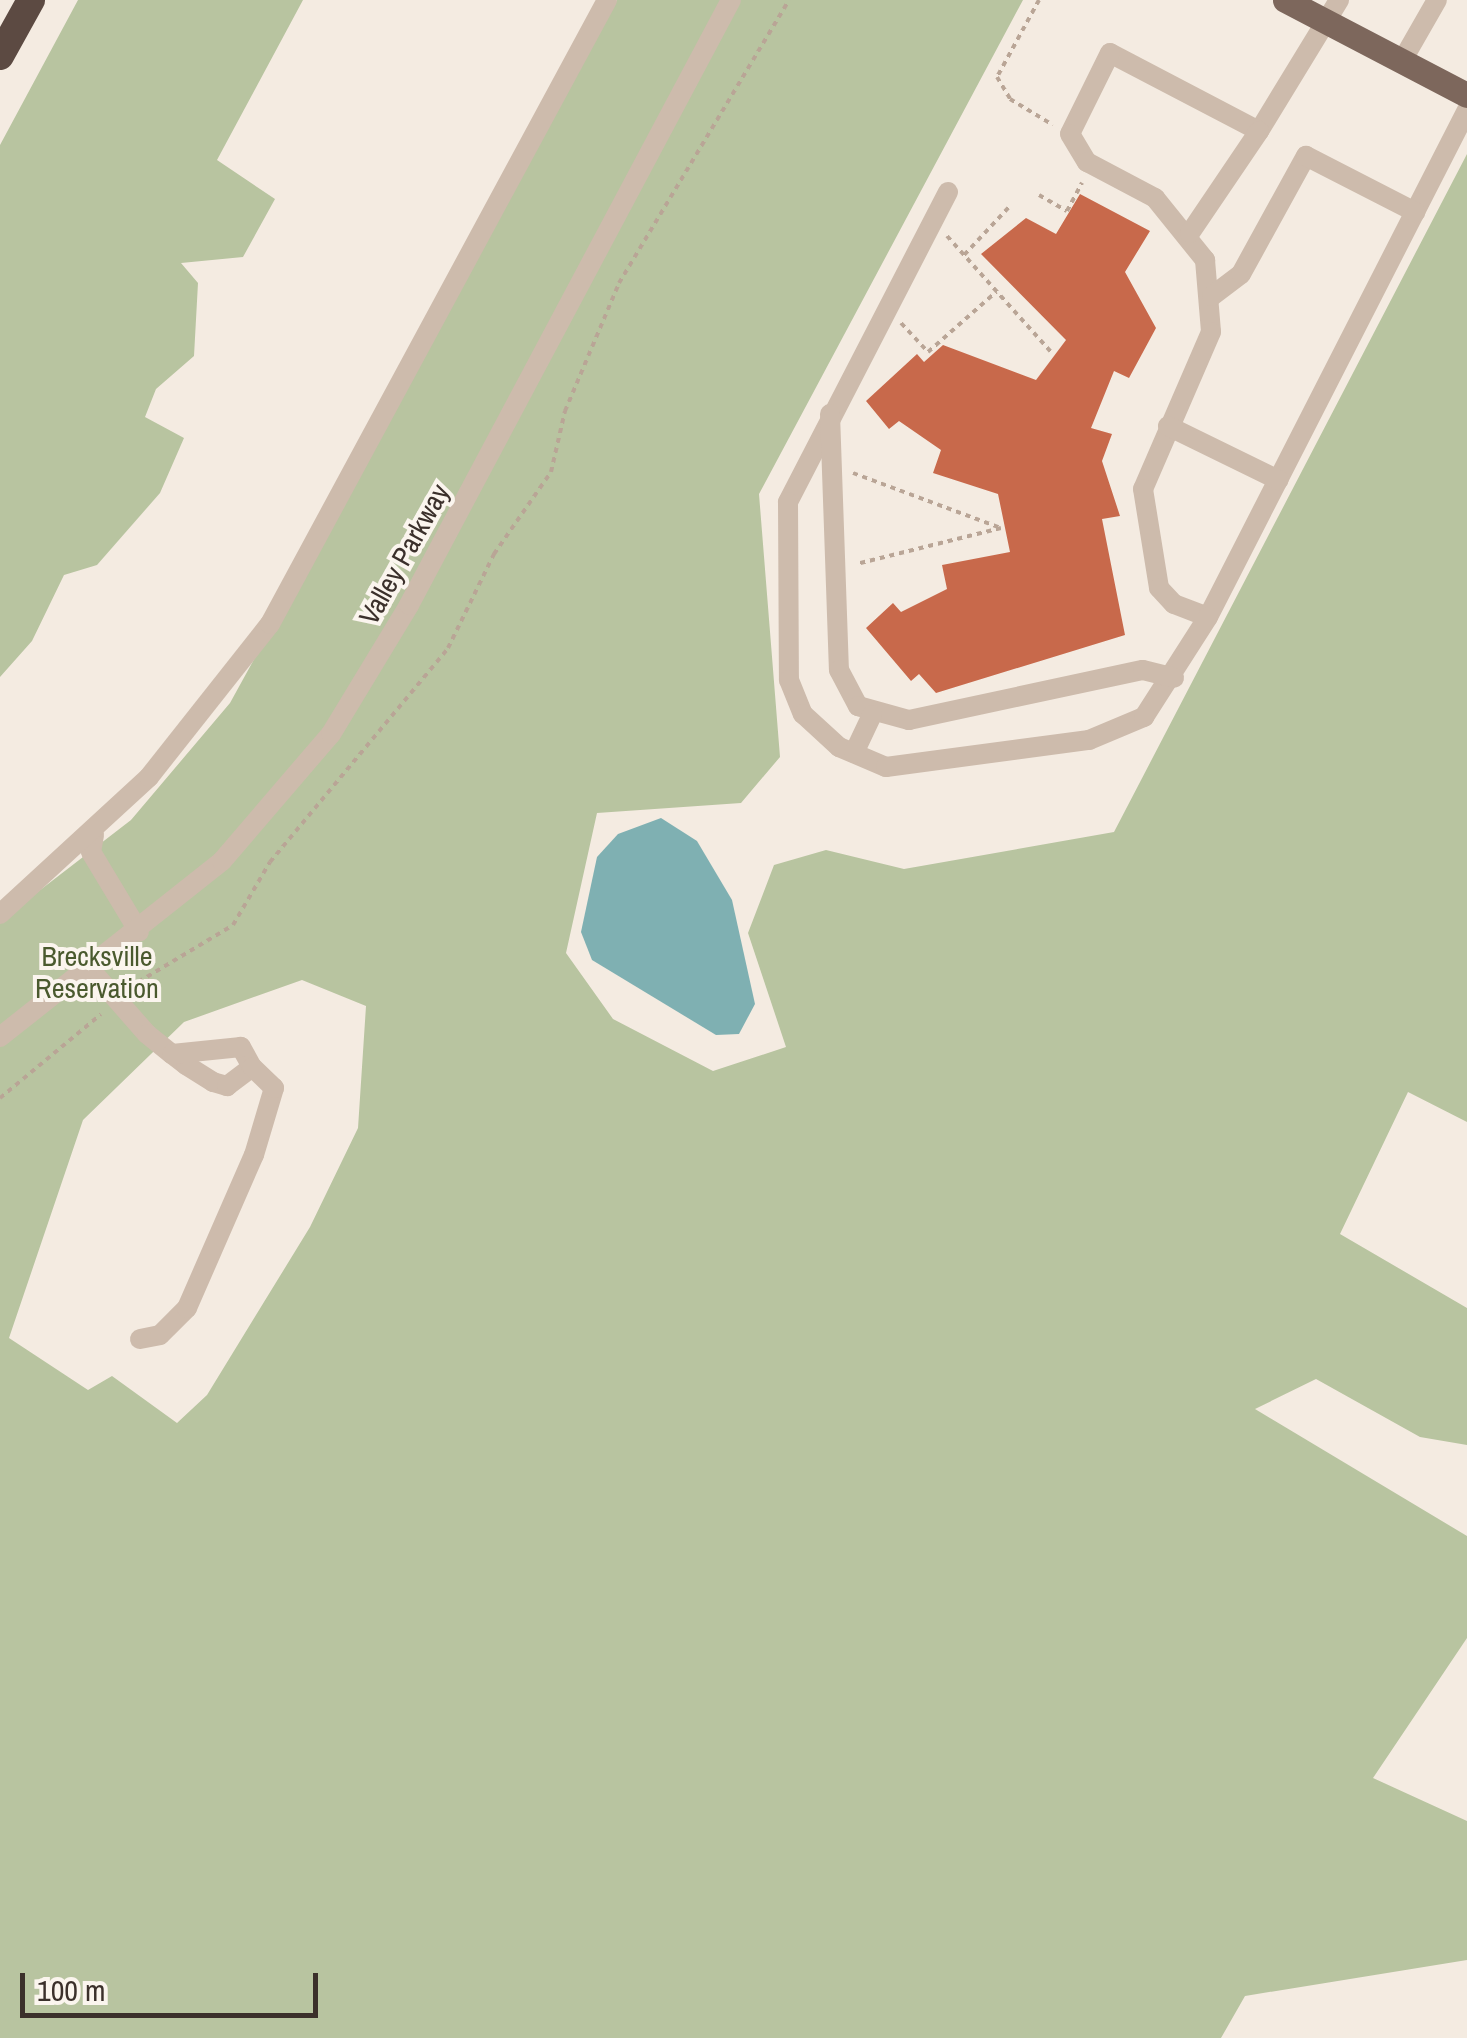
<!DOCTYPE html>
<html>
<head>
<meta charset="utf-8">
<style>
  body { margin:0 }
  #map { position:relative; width:1467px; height:2038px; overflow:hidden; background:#f4ebe1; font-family:"Archivo Narrow",sans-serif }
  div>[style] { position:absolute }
  .green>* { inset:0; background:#b8c4a0 }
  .water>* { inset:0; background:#7fb0b2 }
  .building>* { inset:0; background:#c8694b }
  .path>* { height:4px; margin-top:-2px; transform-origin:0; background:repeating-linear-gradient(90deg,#b9a596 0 5px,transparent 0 10px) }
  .minor>* { height:20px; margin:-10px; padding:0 10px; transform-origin:10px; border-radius:10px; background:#cdbbac }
  .major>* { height:25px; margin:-12.5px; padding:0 12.5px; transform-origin:12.5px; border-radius:12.5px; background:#7d675c }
  .highway>* { height:28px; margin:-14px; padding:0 14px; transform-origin:14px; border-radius:14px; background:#5c4a42 }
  span { translate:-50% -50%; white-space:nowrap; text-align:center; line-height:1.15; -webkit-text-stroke:8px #fbf5ee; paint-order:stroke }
  .street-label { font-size:28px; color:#3b302b }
  .park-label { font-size:28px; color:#4a5a2e }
  .scale { position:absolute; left:20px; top:1973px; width:298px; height:45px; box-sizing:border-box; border:5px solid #3b302b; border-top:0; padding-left:12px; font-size:30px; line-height:35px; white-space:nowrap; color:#3b302b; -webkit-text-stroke:8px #fbf5ee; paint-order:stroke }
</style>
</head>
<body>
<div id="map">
  <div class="green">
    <i style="clip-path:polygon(78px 0,303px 0,217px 160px,275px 199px,243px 257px,181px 263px,198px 283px,194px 356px,156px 389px,145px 417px,184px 438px,160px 493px,97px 565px,64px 575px,32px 641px,0 677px,0 145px)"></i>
    <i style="clip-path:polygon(evenodd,617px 0,1023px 0,759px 494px,780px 757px,741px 803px,597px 813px,566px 953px,613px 1019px,713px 1071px,786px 1047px,748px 933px,774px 865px,826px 850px,904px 869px,1114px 832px,1467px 154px,1467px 1122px,1408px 1092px,1340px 1234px,1467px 1308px,1467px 1445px,1420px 1437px,1316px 1379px,1255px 1409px,1467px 1536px,1467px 1638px,1373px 1778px,1467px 1821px,1467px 1960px,1245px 1996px,1221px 2038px,0 2038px,0 921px,131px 820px,230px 703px,617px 0,302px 980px,366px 1006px,358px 1128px,310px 1227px,207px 1395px,177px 1423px,112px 1376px,88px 1390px,9px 1338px,83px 1120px,184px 1022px,302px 980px)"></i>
  </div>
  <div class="water">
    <i style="clip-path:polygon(661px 818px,697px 841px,732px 900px,755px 1004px,739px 1034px,716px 1035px,592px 960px,581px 932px,597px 857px,618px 834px)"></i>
  </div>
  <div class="building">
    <i style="clip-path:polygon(1080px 194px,1150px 231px,1125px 272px,1156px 328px,1129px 378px,1114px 371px,1091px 428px,1112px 434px,1102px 461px,1120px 516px,1102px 519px,1125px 635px,936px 693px,919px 674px,911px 681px,866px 628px,893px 603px,901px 612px,947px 589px,942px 565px,1010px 552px,998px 494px,933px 473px,941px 450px,899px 421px,889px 429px,866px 401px,917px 354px,924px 362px,943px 345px,1036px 380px,1066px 340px,981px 254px,1026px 218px,1056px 234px)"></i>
  </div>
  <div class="path">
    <i style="left:1039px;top:0;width:88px;rotate:118.6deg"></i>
    <i style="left:997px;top:77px;width:26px;rotate:59deg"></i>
    <i style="left:1010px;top:99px;width:50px;rotate:31.2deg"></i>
    <i style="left:1039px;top:195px;width:32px;rotate:30deg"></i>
    <i style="left:1067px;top:211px;width:32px;rotate:-62deg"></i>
    <i style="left:947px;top:236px;width:157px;rotate:48.1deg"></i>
    <i style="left:964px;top:255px;width:69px;rotate:-46.8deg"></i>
    <i style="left:901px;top:323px;width:40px;rotate:47deg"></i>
    <i style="left:928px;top:352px;width:91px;rotate:-41.4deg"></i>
    <i style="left:853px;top:473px;width:158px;rotate:20.4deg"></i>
    <i style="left:1001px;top:528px;width:148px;rotate:166deg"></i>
    <i style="left:130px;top:987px;width:120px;rotate:-31deg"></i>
    <i style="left:233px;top:925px;width:73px;rotate:-59.6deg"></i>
    <i style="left:270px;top:862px;width:278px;rotate:-50.2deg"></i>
    <i style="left:448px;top:648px;width:105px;rotate:-63.9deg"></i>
    <i style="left:494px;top:554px;width:100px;rotate:-55.2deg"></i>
    <i style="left:551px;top:472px;width:63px;rotate:-77.1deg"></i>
    <i style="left:565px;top:411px;width:139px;rotate:-67.1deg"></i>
    <i style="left:619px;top:283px;width:330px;rotate:-59deg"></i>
    <i style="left:0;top:1098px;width:131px;rotate:-39.7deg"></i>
  </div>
  <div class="minor">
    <i style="left:1339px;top:0;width:153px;rotate:121.4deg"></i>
    <i style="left:1259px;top:131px;width:168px;rotate:-152.4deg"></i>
    <i style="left:1110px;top:53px;width:90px;rotate:116.3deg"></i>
    <i style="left:1070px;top:134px;width:33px;rotate:59deg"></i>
    <i style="left:1087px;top:162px;width:77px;rotate:27.9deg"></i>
    <i style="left:1155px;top:198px;width:80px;rotate:51.1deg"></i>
    <i style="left:1205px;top:260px;width:72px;rotate:85.2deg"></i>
    <i style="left:1211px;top:332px;width:171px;rotate:113.4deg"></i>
    <i style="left:1143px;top:489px;width:100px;rotate:80.8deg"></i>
    <i style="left:1159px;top:588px;width:22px;rotate:47deg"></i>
    <i style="left:1174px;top:604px;width:36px;rotate:21deg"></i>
    <i style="left:1208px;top:617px;width:569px;rotate:-62.94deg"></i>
    <i style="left:1402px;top:61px;width:70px;rotate:-60.2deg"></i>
    <i style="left:948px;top:192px;width:349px;rotate:117.3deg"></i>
    <i style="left:788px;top:502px;width:178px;rotate:89.7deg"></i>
    <i style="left:789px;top:680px;width:37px;rotate:68deg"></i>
    <i style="left:803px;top:714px;width:49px;rotate:42.5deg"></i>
    <i style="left:839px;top:747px;width:51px;rotate:23.1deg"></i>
    <i style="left:886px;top:767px;width:205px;rotate:-7.6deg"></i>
    <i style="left:1089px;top:740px;width:60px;rotate:-22.7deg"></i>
    <i style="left:1144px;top:717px;width:119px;rotate:-57.4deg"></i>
    <i style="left:1190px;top:233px;width:123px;rotate:-55.9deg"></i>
    <i style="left:1212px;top:296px;width:36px;rotate:-37deg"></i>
    <i style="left:1241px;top:274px;width:135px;rotate:-61.2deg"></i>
    <i style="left:1306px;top:156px;width:123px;rotate:27.2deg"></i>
    <i style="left:830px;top:414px;width:256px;rotate:88deg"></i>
    <i style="left:839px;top:670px;width:41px;rotate:62.2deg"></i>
    <i style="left:858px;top:706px;width:53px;rotate:15.4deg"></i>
    <i style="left:909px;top:720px;width:239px;rotate:-12.1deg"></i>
    <i style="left:1143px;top:670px;width:32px;rotate:14deg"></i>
    <i style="left:1168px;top:426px;width:123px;rotate:26.1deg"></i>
    <i style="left:854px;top:753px;width:42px;rotate:-64.7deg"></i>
    <i style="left:94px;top:835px;width:17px;rotate:100deg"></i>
    <i style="left:91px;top:852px;width:93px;rotate:59deg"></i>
    <i style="left:0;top:914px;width:202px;rotate:-42.6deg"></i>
    <i style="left:149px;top:777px;width:195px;rotate:-51.7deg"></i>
    <i style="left:270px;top:624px;width:709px;rotate:-61.63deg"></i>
    <i style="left:90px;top:969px;width:86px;rotate:48.8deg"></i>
    <i style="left:147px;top:1034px;width:32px;rotate:39deg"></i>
    <i style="left:172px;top:1054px;width:18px;rotate:38deg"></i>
    <i style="left:186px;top:1065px;width:32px;rotate:32deg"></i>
    <i style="left:213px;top:1082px;width:15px;rotate:16deg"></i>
    <i style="left:227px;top:1086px;width:31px;rotate:-37deg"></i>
    <i style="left:252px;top:1067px;width:23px;rotate:-119deg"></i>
    <i style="left:241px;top:1047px;width:69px;rotate:174.2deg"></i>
    <i style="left:0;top:1037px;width:283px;rotate:-38.4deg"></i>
    <i style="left:222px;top:861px;width:167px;rotate:-49.4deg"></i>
    <i style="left:331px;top:734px;width:151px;rotate:-58.8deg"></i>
    <i style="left:409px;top:605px;width:685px;rotate:-61.98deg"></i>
    <i style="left:140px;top:1339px;width:20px;rotate:-11deg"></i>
    <i style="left:160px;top:1335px;width:38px;rotate:-45deg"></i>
    <i style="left:187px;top:1308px;width:167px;rotate:-66.4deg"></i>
    <i style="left:254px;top:1155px;width:70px;rotate:-73.4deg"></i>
    <i style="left:274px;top:1088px;width:30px;rotate:-136deg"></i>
  </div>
  <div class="major">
    <i style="left:1285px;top:0;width:205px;rotate:27.6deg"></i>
  </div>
  <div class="highway">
    <i style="left:0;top:56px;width:64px;rotate:-61deg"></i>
  </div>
  <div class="street-label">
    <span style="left:404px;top:554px;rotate:-61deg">Valley Parkway</span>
  </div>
  <div class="park-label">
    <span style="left:97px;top:972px">Brecksville<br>Reservation</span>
  </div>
  <div class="scale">100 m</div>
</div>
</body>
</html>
